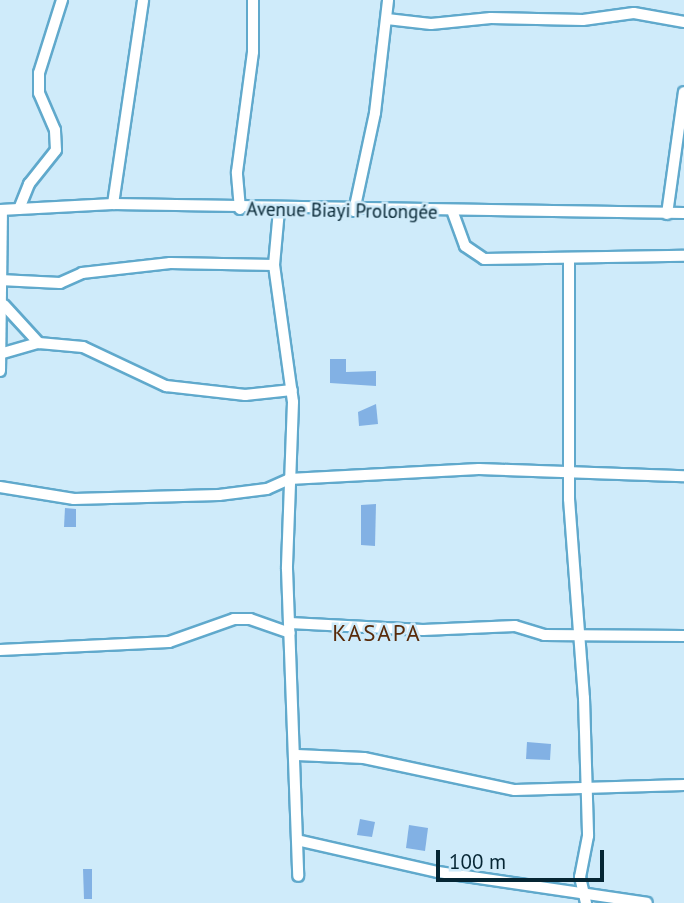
<!DOCTYPE html>
<html>
<head>
<meta charset="utf-8">
<style>
  body { margin:0 }
  #map { position:relative; width:684px; height:903px; overflow:hidden; background:#cfebfa; font-family:"PT Sans",sans-serif }
  div>[style] { position:absolute }
  .building>* { inset:0; background:#82b1e4 }
  .roads { filter:drop-shadow(2px 0 #60a9cc) drop-shadow(-2px 0 #60a9cc) drop-shadow(0 2px #60a9cc) drop-shadow(0 -2px #60a9cc) }
  .minor>* { height:10px; margin:-5px; padding:0 5px; transform-origin:5px; border-radius:5px; background:#fff }
  span { translate:-50% -50%; white-space:nowrap; text-align:center; line-height:1.15; -webkit-text-stroke:5px #cfebfa; paint-order:stroke }
  .street-label { font-size:19px; color:#052533 }
  .quarter-label { font-size:23px; color:#592b0a; letter-spacing:2px }
  .scale { position:absolute; left:436px; top:850px; width:168px; height:32px; box-sizing:border-box; border:4px solid #052533; border-top:0; padding-left:9px; font-size:21px; line-height:24px; white-space:nowrap; color:#052533; -webkit-text-stroke:5px #cfebfa; paint-order:stroke }
</style>
</head>
<body>
<div id="map">
  <div class="building">
    <i style="clip-path:polygon(330px 359px,346px 359px,346px 372px,376px 371px,376px 386px,330px 383px)"></i>
    <i style="clip-path:polygon(376px 404px,378px 424px,359px 426px,358px 412px)"></i>
    <i style="clip-path:polygon(376px 504px,375px 546px,361px 545px,361px 505px)"></i>
    <i style="clip-path:polygon(65px 508px,76px 509px,76px 527px,64px 527px)"></i>
    <i style="clip-path:polygon(527px 742px,551px 744px,550px 760px,526px 759px)"></i>
    <i style="clip-path:polygon(360px 819px,375px 822px,372px 837px,357px 835px)"></i>
    <i style="clip-path:polygon(409px 825px,428px 828px,425px 851px,406px 848px)"></i>
    <i style="clip-path:polygon(83px 869px,92px 869px,92px 899px,84px 899px)"></i>
  </div>
  <div class="roads">
    <div class="minor">
      <i style="left:387px;top:19px;width:44px;rotate:6.5deg"></i>
      <i style="left:431px;top:24px;width:60px;rotate:-5.7deg"></i>
      <i style="left:491px;top:18px;width:92px;rotate:1.2deg"></i>
      <i style="left:583px;top:20px;width:51px;rotate:-7.8deg"></i>
      <i style="left:634px;top:13px;width:51px;rotate:10.2deg"></i>
      <i style="left:113px;top:204px;width:206px;rotate:-81.6deg"></i>
      <i style="left:19px;top:209px;width:27px;rotate:-68deg"></i>
      <i style="left:29px;top:184px;width:43px;rotate:-51.5deg"></i>
      <i style="left:56px;top:150px;width:20px;rotate:-93deg"></i>
      <i style="left:55px;top:130px;width:40px;rotate:-113.4deg"></i>
      <i style="left:39px;top:93px;width:20px;rotate:-90deg"></i>
      <i style="left:39px;top:73px;width:77px;rotate:-72.5deg"></i>
      <i style="left:240px;top:209px;width:37px;rotate:-95deg"></i>
      <i style="left:237px;top:172px;width:121px;rotate:-82.4deg"></i>
      <i style="left:253px;top:52px;width:52px;rotate:-90deg"></i>
      <i style="left:0;top:210px;width:113px;rotate:-3deg"></i>
      <i style="left:113px;top:204px;width:571px;rotate:0.9deg"></i>
      <i style="left:279px;top:210px;width:55px;rotate:95.2deg"></i>
      <i style="left:274px;top:265px;width:138px;rotate:82.1deg"></i>
      <i style="left:293px;top:402px;width:167px;rotate:92.1deg"></i>
      <i style="left:287px;top:569px;width:307px;rotate:87.9deg"></i>
      <i style="left:354px;top:211px;width:100px;rotate:-77.9deg"></i>
      <i style="left:375px;top:113px;width:114px;rotate:-83.4deg"></i>
      <i style="left:453px;top:213px;width:35px;rotate:70deg"></i>
      <i style="left:465px;top:246px;width:23px;rotate:34deg"></i>
      <i style="left:484px;top:259px;width:200px;rotate:-0.9deg"></i>
      <i style="left:667px;top:214px;width:123px;rotate:-82.1deg"></i>
      <i style="left:569px;top:258px;width:241px;rotate:90deg"></i>
      <i style="left:569px;top:499px;width:200px;rotate:85.7deg"></i>
      <i style="left:584px;top:698px;width:138px;rotate:88.3deg"></i>
      <i style="left:588px;top:836px;width:42px;rotate:101deg"></i>
      <i style="left:580px;top:877px;width:27px;rotate:77deg"></i>
      <i style="left:0;top:280px;width:60px;rotate:2.9deg"></i>
      <i style="left:60px;top:283px;width:24px;rotate:-24deg"></i>
      <i style="left:82px;top:273px;width:89px;rotate:-6.5deg"></i>
      <i style="left:170px;top:263px;width:104px;rotate:1.1deg"></i>
      <i style="left:4px;top:305px;width:52px;rotate:47.4deg"></i>
      <i style="left:3px;top:353px;width:37px;rotate:-16deg"></i>
      <i style="left:39px;top:343px;width:44px;rotate:5.2deg"></i>
      <i style="left:83px;top:347px;width:92px;rotate:25.2deg"></i>
      <i style="left:166px;top:386px;width:80px;rotate:6.5deg"></i>
      <i style="left:245px;top:395px;width:47px;rotate:-6.1deg"></i>
      <i style="left:0;top:371px;width:161px;rotate:-89.3deg"></i>
      <i style="left:0;top:487px;width:75px;rotate:9.2deg"></i>
      <i style="left:74px;top:499px;width:145px;rotate:-1.6deg"></i>
      <i style="left:219px;top:495px;width:48px;rotate:-7.1deg"></i>
      <i style="left:267px;top:489px;width:24px;rotate:-24deg"></i>
      <i style="left:289px;top:479px;width:190px;rotate:-3deg"></i>
      <i style="left:479px;top:469px;width:205px;rotate:2deg"></i>
      <i style="left:290px;top:623px;width:133px;rotate:3deg"></i>
      <i style="left:423px;top:630px;width:92px;rotate:-2.5deg"></i>
      <i style="left:515px;top:626px;width:30px;rotate:17deg"></i>
      <i style="left:544px;top:635px;width:140px;rotate:0.4deg"></i>
      <i style="left:0;top:650px;width:169px;rotate:-2.7deg"></i>
      <i style="left:169px;top:642px;width:69px;rotate:-19.5deg"></i>
      <i style="left:234px;top:619px;width:16px"></i>
      <i style="left:250px;top:619px;width:42px;rotate:19.3deg"></i>
      <i style="left:297px;top:755px;width:67px;rotate:2.6deg"></i>
      <i style="left:364px;top:758px;width:154px;rotate:12deg"></i>
      <i style="left:515px;top:790px;width:169px;rotate:-1.7deg"></i>
      <i style="left:301px;top:841px;width:140px;rotate:12.8deg"></i>
      <i style="left:438px;top:872px;width:211px;rotate:8.4deg"></i>
    </div>
  </div>
  <div class="street-label">
    <span style="left:342px;top:211px;rotate:1deg">Avenue Biayi Prolongée</span>
  </div>
  <div class="quarter-label">
    <span style="left:377px;top:633px">KASAPA</span>
  </div>
  <div class="scale">100 m</div>
</div>
</body>
</html>
